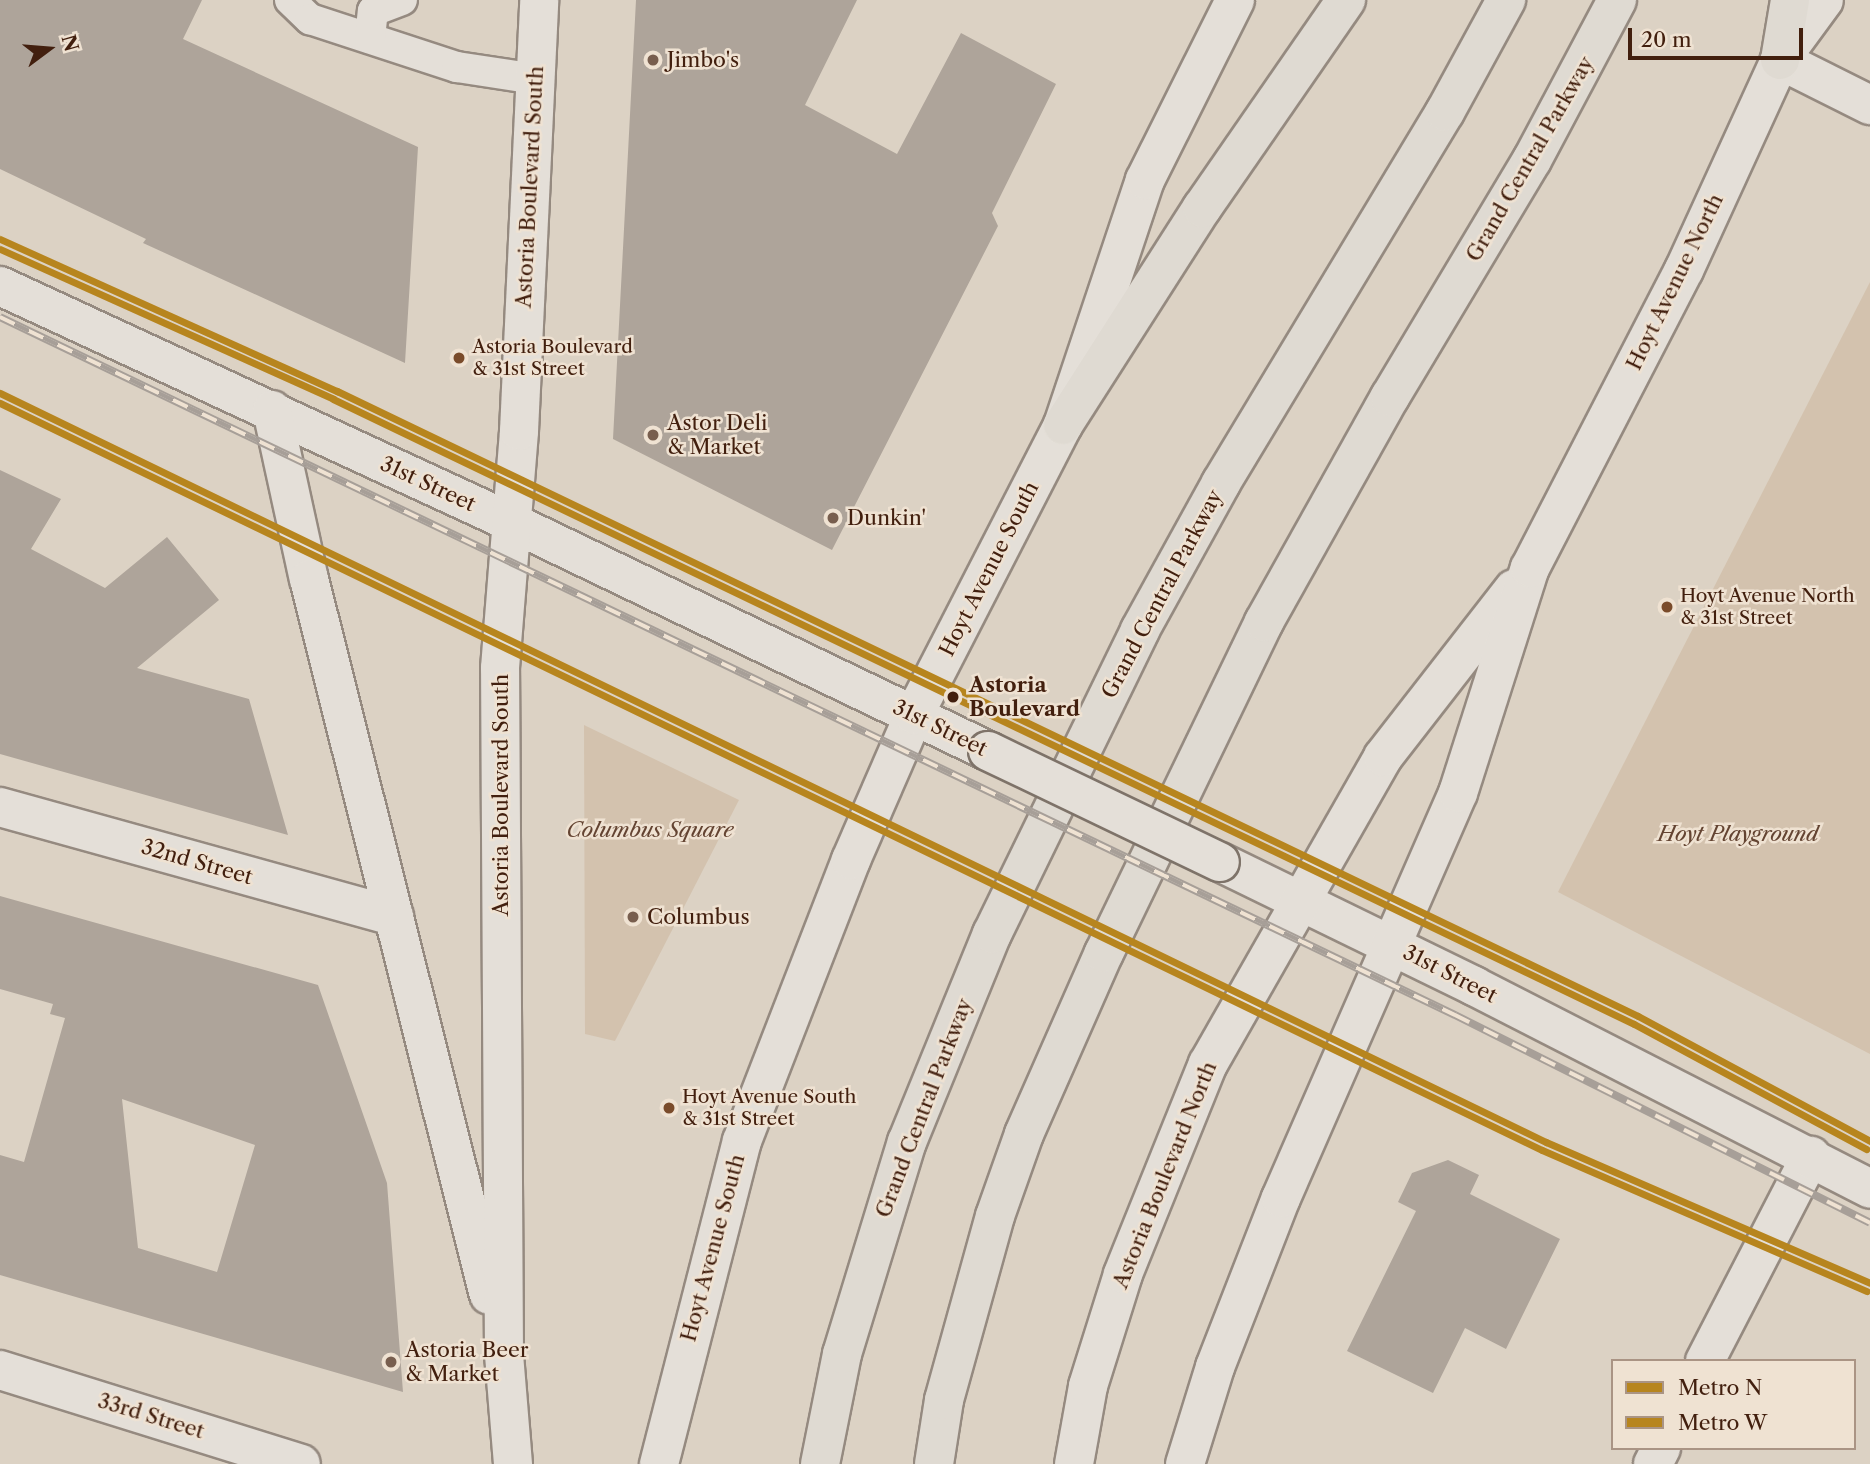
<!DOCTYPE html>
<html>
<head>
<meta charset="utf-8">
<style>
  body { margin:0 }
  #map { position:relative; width:1870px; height:1464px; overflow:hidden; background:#dcd2c4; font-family:"Libre Caslon Text",serif }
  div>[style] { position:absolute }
  .green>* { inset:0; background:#d3c2ae }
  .building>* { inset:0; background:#aea49a }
  .roads { filter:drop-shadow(2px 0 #958a80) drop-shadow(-2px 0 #958a80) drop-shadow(0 2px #958a80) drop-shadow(0 -2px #958a80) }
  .lane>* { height:30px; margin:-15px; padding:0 15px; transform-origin:15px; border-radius:15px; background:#e4dfd8 }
  .street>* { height:38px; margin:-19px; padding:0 19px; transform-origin:19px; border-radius:19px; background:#e4dfd8 }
  .secondary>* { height:38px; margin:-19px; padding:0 19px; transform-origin:19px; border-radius:19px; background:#e4dfd8 }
  .highway>* { height:38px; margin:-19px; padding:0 19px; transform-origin:19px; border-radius:19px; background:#dfdad2 }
  .rail>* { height:8px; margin-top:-4px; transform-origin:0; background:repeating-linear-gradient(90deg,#efe2d2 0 16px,#a79f98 0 32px); box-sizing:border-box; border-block:2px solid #a79f98 }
  .bridges { filter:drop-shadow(2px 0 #7e7369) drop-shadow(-2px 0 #7e7369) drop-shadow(0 2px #7e7369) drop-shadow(0 -2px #7e7369) }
  .secondary-bridge>* { height:38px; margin:-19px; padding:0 19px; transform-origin:19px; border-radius:19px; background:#e4dfd8 }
  .metro-1>* { height:7px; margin:-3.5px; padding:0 3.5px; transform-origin:3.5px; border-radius:3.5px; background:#b7851e }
  .metro-2>* { height:7px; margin:-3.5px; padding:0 3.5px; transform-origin:3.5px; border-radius:3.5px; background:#b7851e }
  .dots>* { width:19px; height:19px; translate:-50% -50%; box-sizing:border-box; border:4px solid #efe2d2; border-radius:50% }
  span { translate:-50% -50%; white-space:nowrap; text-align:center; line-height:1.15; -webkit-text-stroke:5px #efe2d2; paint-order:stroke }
  .bus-label { font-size:19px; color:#421f0e }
  .left { translate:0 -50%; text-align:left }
  .poi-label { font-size:21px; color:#421f0e }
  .street-label { font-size:21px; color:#421f0e }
  .stop-label { font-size:21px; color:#421f0e; font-weight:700 }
  .park-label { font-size:21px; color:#644432; font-style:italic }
  .legend { position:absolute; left:1611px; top:1359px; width:245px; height:91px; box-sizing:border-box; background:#efe2d2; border:2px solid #aa9484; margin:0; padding:9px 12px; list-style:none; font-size:21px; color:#421f0e }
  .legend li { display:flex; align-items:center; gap:14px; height:35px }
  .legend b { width:35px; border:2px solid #aa9484 }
  .north { position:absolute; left:14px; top:14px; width:70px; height:70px; -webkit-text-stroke:5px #efe2d2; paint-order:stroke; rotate:74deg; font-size:19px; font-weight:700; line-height:28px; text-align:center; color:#421f0e }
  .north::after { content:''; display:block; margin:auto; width:24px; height:32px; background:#421f0e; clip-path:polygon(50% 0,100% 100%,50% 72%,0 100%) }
  .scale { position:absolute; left:1628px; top:28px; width:175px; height:32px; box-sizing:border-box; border:4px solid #421f0e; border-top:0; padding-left:9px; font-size:21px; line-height:24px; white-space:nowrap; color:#421f0e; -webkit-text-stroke:5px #efe2d2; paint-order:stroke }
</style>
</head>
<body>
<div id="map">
  <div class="green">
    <i style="clip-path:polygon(1870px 282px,1870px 1054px,1558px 892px)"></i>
    <i style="clip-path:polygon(584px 725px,739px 800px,615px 1041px,585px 1034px)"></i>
  </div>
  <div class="building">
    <i style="clip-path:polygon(0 0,202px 0,183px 39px,418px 147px,405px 363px,143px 243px,146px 239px,0 169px)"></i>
    <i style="clip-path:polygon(636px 0,857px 0,805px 105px,897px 154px,961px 33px,1056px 84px,992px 213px,998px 226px,832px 550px,613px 439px)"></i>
    <i style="clip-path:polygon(0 470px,61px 499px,31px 549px,105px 588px,167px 537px,219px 600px,137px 668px,249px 699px,288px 835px,0 754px)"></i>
    <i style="clip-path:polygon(evenodd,0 896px,318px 985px,387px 1183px,403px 1392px,0 1275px,0 1155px,24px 1162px,65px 1018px,50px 1014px,53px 1004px,0 989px,0 896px,122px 1099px,255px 1145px,217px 1272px,138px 1248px,122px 1099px)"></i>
    <i style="clip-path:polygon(1448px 1160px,1479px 1175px,1470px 1194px,1560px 1239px,1506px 1349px,1465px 1328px,1433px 1393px,1347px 1351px,1416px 1211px,1398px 1202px,1412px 1173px)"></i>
  </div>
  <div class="roads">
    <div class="lane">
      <i style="left:290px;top:0;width:28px;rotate:44deg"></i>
      <i style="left:310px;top:19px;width:155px;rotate:18.1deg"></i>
      <i style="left:457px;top:67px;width:79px;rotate:8.7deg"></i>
      <i style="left:370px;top:38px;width:27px;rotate:-84deg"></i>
      <i style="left:373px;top:11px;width:31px;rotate:-21deg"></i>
    </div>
    <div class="street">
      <i style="left:0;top:807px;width:409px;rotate:15.5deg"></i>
      <i style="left:1705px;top:1361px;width:231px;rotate:-62.7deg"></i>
      <i style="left:1653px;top:1464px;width:18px;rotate:-63deg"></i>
    </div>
    <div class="secondary">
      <i style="left:1780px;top:60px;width:101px;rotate:26.6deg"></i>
      <i style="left:0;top:286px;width:565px;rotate:24.8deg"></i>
      <i style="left:513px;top:523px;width:527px;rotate:25.64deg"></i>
      <i style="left:272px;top:410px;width:173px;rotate:77.7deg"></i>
      <i style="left:309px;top:579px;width:738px;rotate:75.89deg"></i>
      <i style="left:1220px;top:862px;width:283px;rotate:26deg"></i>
      <i style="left:1474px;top:986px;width:445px;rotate:27.1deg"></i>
      <i style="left:0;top:1370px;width:315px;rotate:17.3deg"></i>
      <i style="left:513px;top:1464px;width:110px;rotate:-94.7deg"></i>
      <i style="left:504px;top:1354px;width:686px;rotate:-90.33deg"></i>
      <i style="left:500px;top:668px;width:238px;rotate:-85.4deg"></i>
      <i style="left:519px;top:431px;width:431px;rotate:-87.3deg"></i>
      <i style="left:659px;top:1464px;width:333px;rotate:-75.6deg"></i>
      <i style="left:742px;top:1141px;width:301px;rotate:-68.8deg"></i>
      <i style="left:851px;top:860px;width:158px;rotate:-66.5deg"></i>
      <i style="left:914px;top:715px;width:326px;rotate:-62.8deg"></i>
      <i style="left:1063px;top:425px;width:258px;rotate:-71.5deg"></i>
      <i style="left:1145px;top:180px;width:201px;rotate:-63.4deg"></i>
      <i style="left:1074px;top:1464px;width:79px;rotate:-79.8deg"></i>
      <i style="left:1088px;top:1386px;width:117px;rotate:-72.6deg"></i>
      <i style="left:1123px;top:1274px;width:227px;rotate:-68deg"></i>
      <i style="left:1208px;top:1064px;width:353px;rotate:-60.3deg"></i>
      <i style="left:1383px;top:757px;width:213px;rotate:-52.1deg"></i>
      <i style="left:1185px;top:1464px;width:102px;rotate:-72.8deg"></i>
      <i style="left:1215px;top:1367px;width:181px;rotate:-68.7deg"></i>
      <i style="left:1281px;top:1198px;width:442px;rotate:-66.4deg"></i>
      <i style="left:1458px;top:793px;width:236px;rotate:-72.3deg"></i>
      <i style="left:1530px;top:568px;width:335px;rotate:-62.7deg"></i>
      <i style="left:1684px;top:270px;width:231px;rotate:-65.4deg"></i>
      <i style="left:1780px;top:60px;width:74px;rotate:-53.7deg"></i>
    </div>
    <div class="highway">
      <i style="left:1780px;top:60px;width:61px;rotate:-80.5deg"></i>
      <i style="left:1063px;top:425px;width:258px;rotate:-57.4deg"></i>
      <i style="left:1202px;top:208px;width:253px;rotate:-55.3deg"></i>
      <i style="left:820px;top:1464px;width:112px;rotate:-78.7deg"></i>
      <i style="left:842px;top:1354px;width:222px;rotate:-73deg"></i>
      <i style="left:907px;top:1142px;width:225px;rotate:-67.8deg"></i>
      <i style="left:992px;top:934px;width:338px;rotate:-64deg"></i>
      <i style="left:1140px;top:630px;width:168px;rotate:-61.1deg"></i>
      <i style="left:1221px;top:483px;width:433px;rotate:-58.9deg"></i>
      <i style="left:1445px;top:112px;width:128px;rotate:-61.4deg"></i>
      <i style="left:934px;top:1464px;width:65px;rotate:-81.1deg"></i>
      <i style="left:944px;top:1400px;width:191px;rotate:-74.5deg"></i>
      <i style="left:995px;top:1216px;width:87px;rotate:-70.5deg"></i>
      <i style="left:1024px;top:1134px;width:198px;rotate:-66.2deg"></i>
      <i style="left:1104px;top:953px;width:368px;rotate:-64.2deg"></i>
      <i style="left:1264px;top:622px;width:258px;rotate:-60.8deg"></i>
      <i style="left:1390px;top:397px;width:276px;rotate:-59.1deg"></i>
      <i style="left:1532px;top:160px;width:181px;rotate:-62deg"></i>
    </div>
  </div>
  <div class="rail">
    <i style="left:0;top:317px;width:1614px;rotate:25.63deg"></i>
    <i style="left:1455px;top:1015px;width:464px;rotate:26.6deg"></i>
  </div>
  <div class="bridges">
    <div class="secondary-bridge">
      <i style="left:988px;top:751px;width:257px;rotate:25.6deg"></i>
    </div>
  </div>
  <div class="metro-1">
    <i style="left:0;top:239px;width:370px;rotate:24.3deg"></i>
    <i style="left:337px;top:391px;width:1443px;rotate:25.66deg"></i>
    <i style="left:1638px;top:1016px;width:264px;rotate:28.3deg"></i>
    <i style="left:0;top:393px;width:1718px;rotate:25.85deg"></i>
    <i style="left:1546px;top:1142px;width:353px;rotate:23.5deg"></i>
  </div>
  <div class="metro-2">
    <i style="left:0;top:249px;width:365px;rotate:24.2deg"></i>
    <i style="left:333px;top:399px;width:1443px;rotate:25.66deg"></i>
    <i style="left:1634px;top:1024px;width:264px;rotate:28.3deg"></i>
    <i style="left:0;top:403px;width:1713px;rotate:25.85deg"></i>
    <i style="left:1542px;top:1150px;width:354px;rotate:23.5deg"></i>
  </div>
  <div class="dots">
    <i style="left:653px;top:60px;background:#785e4e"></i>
    <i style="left:459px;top:358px;background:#7a4b2a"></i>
    <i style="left:653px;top:435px;background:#785e4e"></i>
    <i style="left:833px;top:518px;background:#785e4e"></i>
    <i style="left:1667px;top:607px;background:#7a4b2a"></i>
    <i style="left:953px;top:697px;background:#421f0e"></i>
    <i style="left:633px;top:917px;background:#785e4e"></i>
    <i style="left:669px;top:1108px;background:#7a4b2a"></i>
    <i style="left:391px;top:1362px;background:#785e4e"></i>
  </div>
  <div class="bus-label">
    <span class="left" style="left:472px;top:358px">Astoria Boulevard<br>&amp; 31st Street</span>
    <span class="left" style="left:1680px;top:607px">Hoyt Avenue North<br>&amp; 31st Street</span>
    <span class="left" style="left:682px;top:1108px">Hoyt Avenue South<br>&amp; 31st Street</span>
  </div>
  <div class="poi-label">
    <span class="left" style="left:667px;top:60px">Jimbo's</span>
    <span class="left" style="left:667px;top:435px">Astor Deli<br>&amp; Market</span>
    <span class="left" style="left:847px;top:518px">Dunkin'</span>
    <span class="left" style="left:647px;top:917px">Columbus</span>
    <span class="left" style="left:405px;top:1362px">Astoria Beer<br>&amp; Market</span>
  </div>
  <div class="street-label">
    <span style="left:1530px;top:159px;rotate:-60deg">Grand Central Parkway</span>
    <span style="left:530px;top:187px;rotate:-87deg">Astoria Boulevard South</span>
    <span style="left:1675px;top:282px;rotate:-64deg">Hoyt Avenue North</span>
    <span style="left:428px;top:484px;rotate:25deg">31st Street</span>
    <span style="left:989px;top:569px;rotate:-63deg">Hoyt Avenue South</span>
    <span style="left:1162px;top:594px;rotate:-62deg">Grand Central Parkway</span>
    <span style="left:940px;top:728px;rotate:26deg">31st Street</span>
    <span style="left:501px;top:795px;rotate:-90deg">Astoria Boulevard South</span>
    <span style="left:197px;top:862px;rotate:16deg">32nd Street</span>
    <span style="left:1450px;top:974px;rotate:27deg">31st Street</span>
    <span style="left:924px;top:1108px;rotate:-69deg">Grand Central Parkway</span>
    <span style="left:1165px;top:1175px;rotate:-68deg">Astoria Boulevard North</span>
    <span style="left:713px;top:1248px;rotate:-75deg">Hoyt Avenue South</span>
    <span style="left:151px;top:1416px;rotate:17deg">33rd Street</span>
  </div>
  <div class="stop-label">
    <span class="left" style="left:969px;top:697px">Astoria<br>Boulevard</span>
  </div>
  <div class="park-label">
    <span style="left:650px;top:830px">Columbus Square</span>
    <span style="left:1738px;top:834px">Hoyt Playground</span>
  </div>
  <ul class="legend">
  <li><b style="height:9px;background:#b7851e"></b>Metro N</li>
  <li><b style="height:9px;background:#b7851e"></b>Metro W</li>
  </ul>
  <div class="north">N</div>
  <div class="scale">20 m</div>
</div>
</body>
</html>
